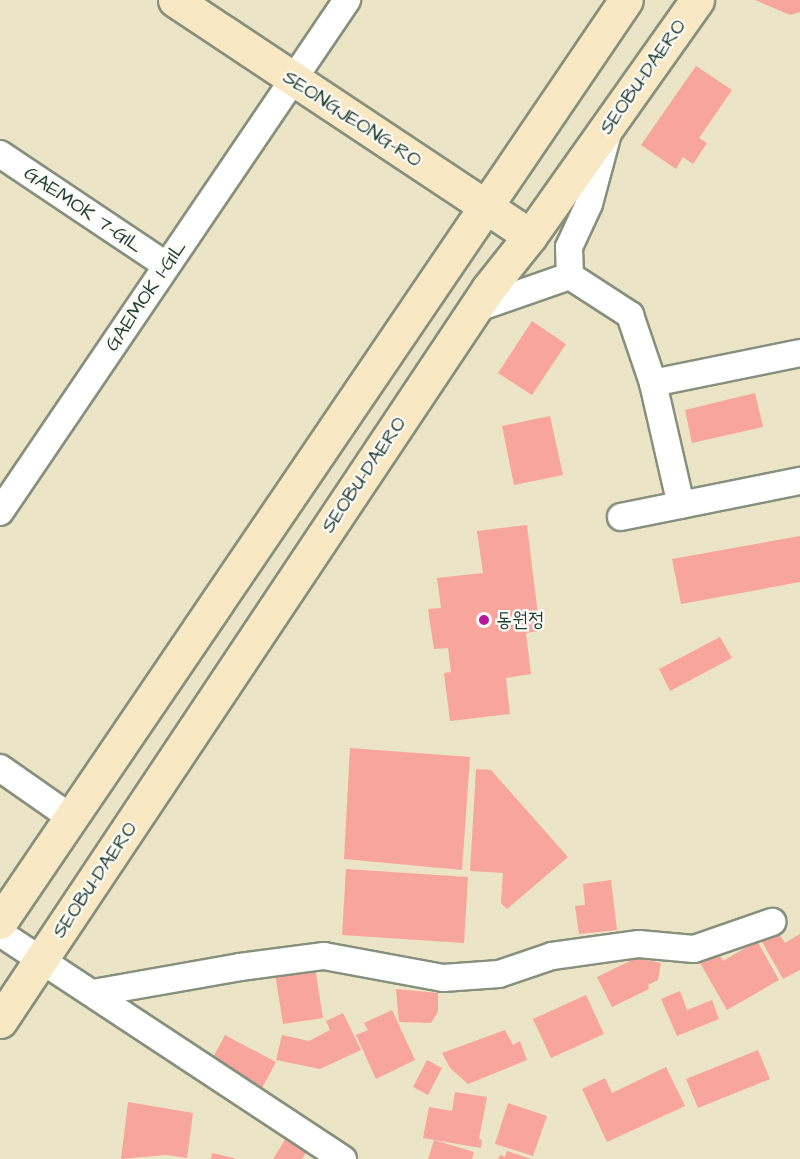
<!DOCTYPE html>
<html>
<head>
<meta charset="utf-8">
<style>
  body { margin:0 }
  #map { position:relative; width:800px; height:1159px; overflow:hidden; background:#ece4c6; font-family:"Architects Daughter","Poor Story",sans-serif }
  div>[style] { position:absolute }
  .building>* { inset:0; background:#f8a59e }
  .roads { filter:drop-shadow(2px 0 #86907d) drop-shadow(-2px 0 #86907d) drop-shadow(0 2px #86907d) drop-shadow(0 -2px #86907d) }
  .street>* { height:26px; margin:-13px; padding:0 13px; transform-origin:13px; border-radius:13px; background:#fff }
  .secondary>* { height:33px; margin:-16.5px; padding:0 16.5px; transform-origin:16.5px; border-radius:16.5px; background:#f8e8c3 }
  .dots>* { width:16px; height:16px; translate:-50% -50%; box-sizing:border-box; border:3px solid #fdfcf7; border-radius:50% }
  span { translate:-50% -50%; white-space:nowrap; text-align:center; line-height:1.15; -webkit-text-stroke:4.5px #fdfcf7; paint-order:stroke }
  .street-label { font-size:20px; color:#1f3d34 }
  .poi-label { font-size:20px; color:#1f3d34 }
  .left { translate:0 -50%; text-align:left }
</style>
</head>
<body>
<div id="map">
  <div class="building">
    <i style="clip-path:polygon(755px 0,800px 0,800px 12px,790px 15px)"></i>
    <i style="clip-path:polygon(696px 66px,732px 90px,699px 138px,707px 143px,693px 164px,683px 157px,676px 169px,641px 145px)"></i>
    <i style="clip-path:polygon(532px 321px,566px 344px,532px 395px,498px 373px)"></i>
    <i style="clip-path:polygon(755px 393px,763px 427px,692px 443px,685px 410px)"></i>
    <i style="clip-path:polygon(550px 416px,563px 475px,514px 485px,502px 426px)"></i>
    <i style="clip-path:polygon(527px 525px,540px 631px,526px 633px,531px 674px,506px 678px,510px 714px,450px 721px,444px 673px,451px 672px,448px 648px,434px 649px,428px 609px,441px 608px,437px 578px,483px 573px,477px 531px)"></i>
    <i style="clip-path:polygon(800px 536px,800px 582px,681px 604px,672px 559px)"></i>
    <i style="clip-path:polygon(720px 637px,732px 658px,670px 691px,659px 669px)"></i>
    <i style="clip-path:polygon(350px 748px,470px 757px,462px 870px,344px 859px)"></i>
    <i style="clip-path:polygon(476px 769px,491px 770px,568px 857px,507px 909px,501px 903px,503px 873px,470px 871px)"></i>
    <i style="clip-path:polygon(346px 869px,468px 877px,464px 943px,342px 935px)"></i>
    <i style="clip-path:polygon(611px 880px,617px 930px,579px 934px,575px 906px,585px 905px,583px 884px)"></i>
    <i style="clip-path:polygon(773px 924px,785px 943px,800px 934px,800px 970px,783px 979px,757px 933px)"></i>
    <i style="clip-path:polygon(757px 941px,779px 980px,727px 1010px,696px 956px,714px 946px,723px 961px)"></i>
    <i style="clip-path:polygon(636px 958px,661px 963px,658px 980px,648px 985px,649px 989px,612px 1007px,597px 977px)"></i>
    <i style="clip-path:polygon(315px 967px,323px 1018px,283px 1024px,275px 973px)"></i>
    <i style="clip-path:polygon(396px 989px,438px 993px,438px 1012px,431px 1023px,399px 1022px)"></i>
    <i style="clip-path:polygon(680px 991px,687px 1010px,712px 1000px,719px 1019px,677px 1036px,661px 999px)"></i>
    <i style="clip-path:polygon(586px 995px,604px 1034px,551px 1058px,533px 1019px)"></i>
    <i style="clip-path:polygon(392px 1010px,415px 1060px,376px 1079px,356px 1035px,368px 1030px,364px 1023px)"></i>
    <i style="clip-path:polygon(343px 1013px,361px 1050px,320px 1069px,276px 1060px,282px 1035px,309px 1041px,330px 1030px,326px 1021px)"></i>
    <i style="clip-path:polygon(505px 1030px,513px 1045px,520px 1041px,527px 1060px,468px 1084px,450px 1068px,442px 1053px)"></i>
    <i style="clip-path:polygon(225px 1035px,276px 1062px,261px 1090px,210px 1063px)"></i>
    <i style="clip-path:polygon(758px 1050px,770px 1079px,698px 1108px,686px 1079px)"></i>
    <i style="clip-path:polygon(427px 1060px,442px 1068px,428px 1095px,413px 1087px)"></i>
    <i style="clip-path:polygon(666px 1067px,685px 1106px,607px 1142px,582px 1089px,605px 1078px,612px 1093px)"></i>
    <i style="clip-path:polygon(455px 1092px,487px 1097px,479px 1139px,482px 1140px,481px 1148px,423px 1138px,429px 1107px,452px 1111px)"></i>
    <i style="clip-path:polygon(128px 1102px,193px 1113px,187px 1158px,166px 1155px,121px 1159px)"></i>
    <i style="clip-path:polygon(508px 1103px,547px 1116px,533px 1156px,495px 1144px)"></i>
    <i style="clip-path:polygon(286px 1138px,307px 1151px,302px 1159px,273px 1159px)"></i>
    <i style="clip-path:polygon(434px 1140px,474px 1152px,472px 1159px,428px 1159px)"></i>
    <i style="clip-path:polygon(507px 1151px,531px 1159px,498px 1159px,500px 1155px,505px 1157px)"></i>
    <i style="clip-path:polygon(212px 1153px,234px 1158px,234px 1159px,211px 1159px)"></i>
  </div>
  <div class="roads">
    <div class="street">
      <i style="left:0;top:154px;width:200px;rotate:33.8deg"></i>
      <i style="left:570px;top:276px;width:29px;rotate:-92deg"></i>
      <i style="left:569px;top:247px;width:47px;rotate:-65.1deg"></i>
      <i style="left:589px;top:204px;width:73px;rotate:-75deg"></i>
      <i style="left:475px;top:309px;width:101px;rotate:-19.2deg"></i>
      <i style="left:570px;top:276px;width:72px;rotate:33deg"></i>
      <i style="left:630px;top:315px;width:72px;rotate:71.3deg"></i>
      <i style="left:653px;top:383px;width:125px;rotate:77.1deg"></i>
      <i style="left:653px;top:383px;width:150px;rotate:-11.5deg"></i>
      <i style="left:0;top:512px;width:619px;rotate:-55.87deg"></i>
      <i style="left:621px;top:517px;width:183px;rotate:-11.4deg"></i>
      <i style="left:0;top:768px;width:85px;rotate:35deg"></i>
      <i style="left:0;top:933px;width:411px;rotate:33.4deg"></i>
      <i style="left:93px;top:993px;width:149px;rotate:-10deg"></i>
      <i style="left:240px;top:967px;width:85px;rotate:-7.5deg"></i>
      <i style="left:324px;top:956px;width:121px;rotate:10.5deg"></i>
      <i style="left:443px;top:978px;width:56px;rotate:-4.1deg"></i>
      <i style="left:499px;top:974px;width:56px;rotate:-18.8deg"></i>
      <i style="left:552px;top:956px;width:88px;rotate:-7.9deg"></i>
      <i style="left:639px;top:944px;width:55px;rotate:5.2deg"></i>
      <i style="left:694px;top:949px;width:83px;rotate:-19.1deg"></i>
    </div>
    <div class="secondary">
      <i style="left:175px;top:0;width:426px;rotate:33.6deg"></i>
      <i style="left:0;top:922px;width:1114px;rotate:-55.83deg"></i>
      <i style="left:0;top:1021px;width:880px;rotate:-56.31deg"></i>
      <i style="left:488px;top:289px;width:68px;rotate:-51.6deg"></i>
      <i style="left:530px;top:236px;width:289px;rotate:-54.7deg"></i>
    </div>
  </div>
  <div class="dots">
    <i style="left:484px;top:620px;background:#b5179e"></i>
  </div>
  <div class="street-label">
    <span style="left:643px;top:77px;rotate:-55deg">SEOBU-DAERO</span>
    <span style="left:352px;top:119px;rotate:33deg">SEONGJEONG-RO</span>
    <span style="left:83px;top:210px;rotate:34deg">GAEMOK 7-GIL</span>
    <span style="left:146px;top:296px;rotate:-56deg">GAEMOK 1-GIL</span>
    <span style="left:364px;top:475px;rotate:-56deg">SEOBU-DAERO</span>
    <span style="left:95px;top:880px;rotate:-56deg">SEOBU-DAERO</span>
  </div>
  <div class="poi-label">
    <span class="left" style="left:496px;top:620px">동원정</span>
  </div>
</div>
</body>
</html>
